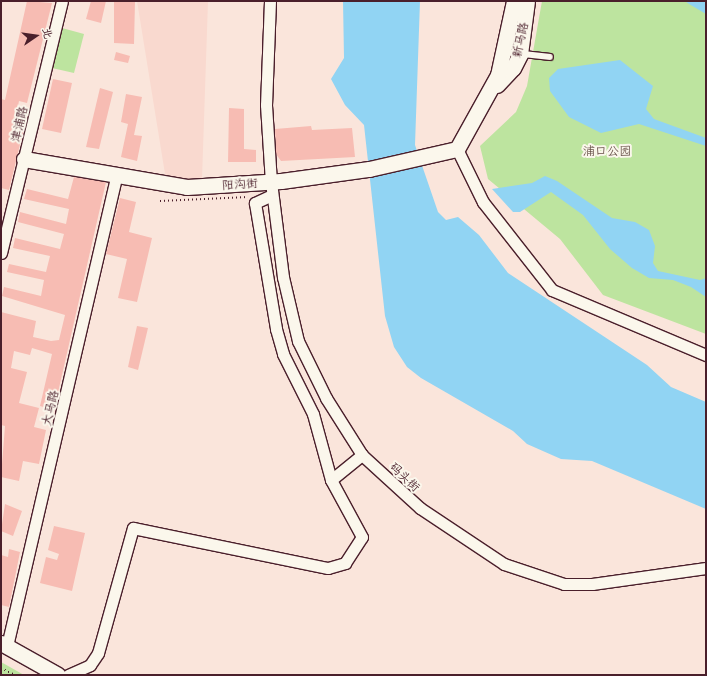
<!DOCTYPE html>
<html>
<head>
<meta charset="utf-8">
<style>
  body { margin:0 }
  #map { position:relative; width:707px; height:676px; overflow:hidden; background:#fae5db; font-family:Delius,"LXGW WenKai TC",sans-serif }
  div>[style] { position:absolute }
  .built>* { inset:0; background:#f9d9cf }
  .green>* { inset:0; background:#bde49f }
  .water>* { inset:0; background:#91d4f3 }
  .building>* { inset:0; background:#f7bcb3 }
  .path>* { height:1.5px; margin-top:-0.75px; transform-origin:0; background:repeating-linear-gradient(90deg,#4a1f2b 0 1px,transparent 0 4px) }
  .roads { filter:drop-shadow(1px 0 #4a1f2b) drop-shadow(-1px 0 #4a1f2b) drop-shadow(0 1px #4a1f2b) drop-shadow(0 -1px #4a1f2b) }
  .lane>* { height:5.5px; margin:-2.75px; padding:0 2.75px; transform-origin:2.75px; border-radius:2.75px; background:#fbf7ec }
  .street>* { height:11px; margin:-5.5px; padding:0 5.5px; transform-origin:5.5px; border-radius:5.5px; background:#fbf7ec }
  .secondary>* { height:15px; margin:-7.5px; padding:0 7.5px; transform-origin:7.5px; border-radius:7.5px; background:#fbf7ec }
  span { translate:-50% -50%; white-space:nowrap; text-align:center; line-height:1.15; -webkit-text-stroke:4px #fbf7ec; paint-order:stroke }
  .street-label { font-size:12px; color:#4a1f2b }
  .park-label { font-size:12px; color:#675048 }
  .frame { position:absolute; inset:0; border:2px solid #4a1f2b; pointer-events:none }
  .north { position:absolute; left:16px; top:16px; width:40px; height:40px; -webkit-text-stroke:3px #fbf7ec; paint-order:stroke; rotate:77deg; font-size:11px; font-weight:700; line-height:16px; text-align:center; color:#4a1f2b }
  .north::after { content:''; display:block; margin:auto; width:14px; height:18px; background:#4a1f2b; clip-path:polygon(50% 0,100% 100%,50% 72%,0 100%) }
</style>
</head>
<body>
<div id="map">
  <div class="built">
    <i style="clip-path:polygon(137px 1px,208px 1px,202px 179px,166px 180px)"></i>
  </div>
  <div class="green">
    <i style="clip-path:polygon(542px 1px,706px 1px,706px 334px,603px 295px,560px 239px,488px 179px,480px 146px,516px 112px,527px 86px)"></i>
    <i style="clip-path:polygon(62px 28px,84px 34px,74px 73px,52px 68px)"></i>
    <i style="clip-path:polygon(1px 662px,24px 675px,1px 675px)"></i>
  </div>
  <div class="water">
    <i style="clip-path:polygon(343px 1px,420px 1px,415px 145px,438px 212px,446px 220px,458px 217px,479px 235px,508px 273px,647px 365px,671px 387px,706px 402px,706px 509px,592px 461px,561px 459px,527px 444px,513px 431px,421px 378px,407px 367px,394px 347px,385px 316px,364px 125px,345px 105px,331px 79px,344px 58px)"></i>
    <i style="clip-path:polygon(685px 1px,706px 1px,706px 14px,689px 4px)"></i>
    <i style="clip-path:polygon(620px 60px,653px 86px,646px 109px,654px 119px,706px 138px,706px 146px,639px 124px,601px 133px,569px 117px,550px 91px,549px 78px,558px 69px)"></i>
    <i style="clip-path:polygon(545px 176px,557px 181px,612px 218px,635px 222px,649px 230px,655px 246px,653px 263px,658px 271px,700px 280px,706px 278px,706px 297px,691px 287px,673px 280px,649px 278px,632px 268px,610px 249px,583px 215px,551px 192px,520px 212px,513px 212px,492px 189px,532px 183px)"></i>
  </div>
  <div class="building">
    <i style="clip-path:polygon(27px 1px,52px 3px,27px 103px,19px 101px,13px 130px,23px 132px,9px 190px,1px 188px,1px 99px,5px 100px)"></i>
    <i style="clip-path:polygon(91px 1px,106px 1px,101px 23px,86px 19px)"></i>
    <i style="clip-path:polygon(114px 1px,135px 1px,134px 44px,114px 43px)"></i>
    <i style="clip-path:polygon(116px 52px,130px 56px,128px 63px,114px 60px)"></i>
    <i style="clip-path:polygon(53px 79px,72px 83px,61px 133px,42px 129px)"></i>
    <i style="clip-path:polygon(100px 88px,113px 92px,99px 149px,86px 147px)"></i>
    <i style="clip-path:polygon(126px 94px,142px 97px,134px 135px,142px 136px,137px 161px,121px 157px,128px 124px,121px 122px)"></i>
    <i style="clip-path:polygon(229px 108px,244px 109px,244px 149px,256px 150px,256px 162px,228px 162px)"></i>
    <i style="clip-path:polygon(311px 126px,312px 130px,352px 128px,355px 157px,281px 161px,276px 154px,275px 129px)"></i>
    <i style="clip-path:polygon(74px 177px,106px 182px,54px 410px,40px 406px,52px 354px,32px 348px,30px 355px,14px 351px,11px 368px,27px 372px,19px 403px,39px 408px,34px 427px,46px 430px,39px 464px,23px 461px,19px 481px,1px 477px,5px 426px,1px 425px,1px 312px,36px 321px,33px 337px,51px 341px,59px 340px,65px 315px,2px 296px,4px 287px,41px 296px,44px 280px,7px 272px,9px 264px,46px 272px,50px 256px,13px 248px,15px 238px,60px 249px,64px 234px,18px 222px,20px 212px,66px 224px,69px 209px,24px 199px,27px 189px,68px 199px)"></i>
    <i style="clip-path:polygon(120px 198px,136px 202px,129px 232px,152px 238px,137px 302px,118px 298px,127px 259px,106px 254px)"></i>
    <i style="clip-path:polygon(137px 326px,148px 328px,138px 370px,128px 367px)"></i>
    <i style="clip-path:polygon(5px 504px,22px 511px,13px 536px,1px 531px)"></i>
    <i style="clip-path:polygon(54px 526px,85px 533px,72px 591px,40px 583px,46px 557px,57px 560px,59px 554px,48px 550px)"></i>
    <i style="clip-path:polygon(9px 549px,20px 552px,9px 607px,1px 605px,1px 555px,8px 557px)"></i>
  </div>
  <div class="path">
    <i style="left:160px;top:201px;width:88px;rotate:-2.6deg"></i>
    <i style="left:1px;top:668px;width:16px;rotate:27deg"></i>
  </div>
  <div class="roads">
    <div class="lane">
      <i style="left:506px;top:52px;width:44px;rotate:6.5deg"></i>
    </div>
    <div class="street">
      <i style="left:270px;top:1px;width:104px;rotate:92.2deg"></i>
      <i style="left:266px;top:105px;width:77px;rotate:86.3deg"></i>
      <i style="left:271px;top:182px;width:96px;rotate:82.8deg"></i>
      <i style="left:283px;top:277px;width:66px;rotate:76.8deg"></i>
      <i style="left:298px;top:341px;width:64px;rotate:63.8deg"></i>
      <i style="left:326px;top:398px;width:67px;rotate:57.7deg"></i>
      <i style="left:362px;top:455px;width:79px;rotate:42.4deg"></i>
      <i style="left:420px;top:508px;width:101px;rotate:33.7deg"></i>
      <i style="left:504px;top:564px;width:63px;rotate:18.4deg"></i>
      <i style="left:564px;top:584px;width:28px"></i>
      <i style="left:592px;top:584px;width:115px;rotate:-8deg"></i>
      <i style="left:457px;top:149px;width:59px;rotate:63.9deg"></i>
      <i style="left:483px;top:202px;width:112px;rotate:51.9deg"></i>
      <i style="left:552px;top:290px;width:167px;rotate:22.9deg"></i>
      <i style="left:272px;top:195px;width:19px;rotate:155deg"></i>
      <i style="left:255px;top:203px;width:128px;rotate:80.5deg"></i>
      <i style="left:276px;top:329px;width:26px;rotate:74deg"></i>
      <i style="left:283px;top:354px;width:67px;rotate:63.4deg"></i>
      <i style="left:313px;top:414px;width:68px;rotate:74.7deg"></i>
      <i style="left:1px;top:253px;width:259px;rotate:-76.4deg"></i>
      <i style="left:7px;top:646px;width:481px;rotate:-76.9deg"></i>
      <i style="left:68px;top:675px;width:24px;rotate:-24deg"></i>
      <i style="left:90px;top:665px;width:14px;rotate:-56deg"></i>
      <i style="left:98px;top:653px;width:130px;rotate:-74.4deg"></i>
      <i style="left:133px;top:528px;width:199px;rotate:11.6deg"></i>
      <i style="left:328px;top:568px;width:18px;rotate:-16deg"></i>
      <i style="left:345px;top:563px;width:31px;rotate:-57deg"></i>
      <i style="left:362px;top:537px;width:65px;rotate:-118.5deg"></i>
      <i style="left:331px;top:480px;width:40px;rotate:-39deg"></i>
    </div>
    <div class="secondary">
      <i style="left:497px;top:85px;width:23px;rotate:-47deg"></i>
      <i style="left:513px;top:68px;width:16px;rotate:-63deg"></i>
      <i style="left:520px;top:54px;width:53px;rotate:-82.5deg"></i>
      <i style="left:24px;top:159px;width:165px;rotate:9.7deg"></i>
      <i style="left:187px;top:187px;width:94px;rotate:-3.7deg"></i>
      <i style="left:281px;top:181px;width:89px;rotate:-7.8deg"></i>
      <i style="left:369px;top:169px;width:90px;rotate:-12.8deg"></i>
      <i style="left:457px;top:149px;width:85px;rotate:-61deg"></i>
      <i style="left:498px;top:75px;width:76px;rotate:-77.8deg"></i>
      <i style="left:1px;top:643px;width:65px;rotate:29.3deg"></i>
    </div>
  </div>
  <div class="street-label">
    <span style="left:520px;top:40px;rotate:-78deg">新马路</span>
    <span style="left:19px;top:124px;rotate:-77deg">津浦路</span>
    <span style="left:240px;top:184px;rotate:-4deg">阳沟街</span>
    <span style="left:50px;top:408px;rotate:-77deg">大马路</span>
    <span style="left:405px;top:477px;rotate:43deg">码头街</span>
  </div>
  <div class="park-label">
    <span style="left:607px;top:151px">浦口公园</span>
  </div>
  <div class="frame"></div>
  <div class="north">北</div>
</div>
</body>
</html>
